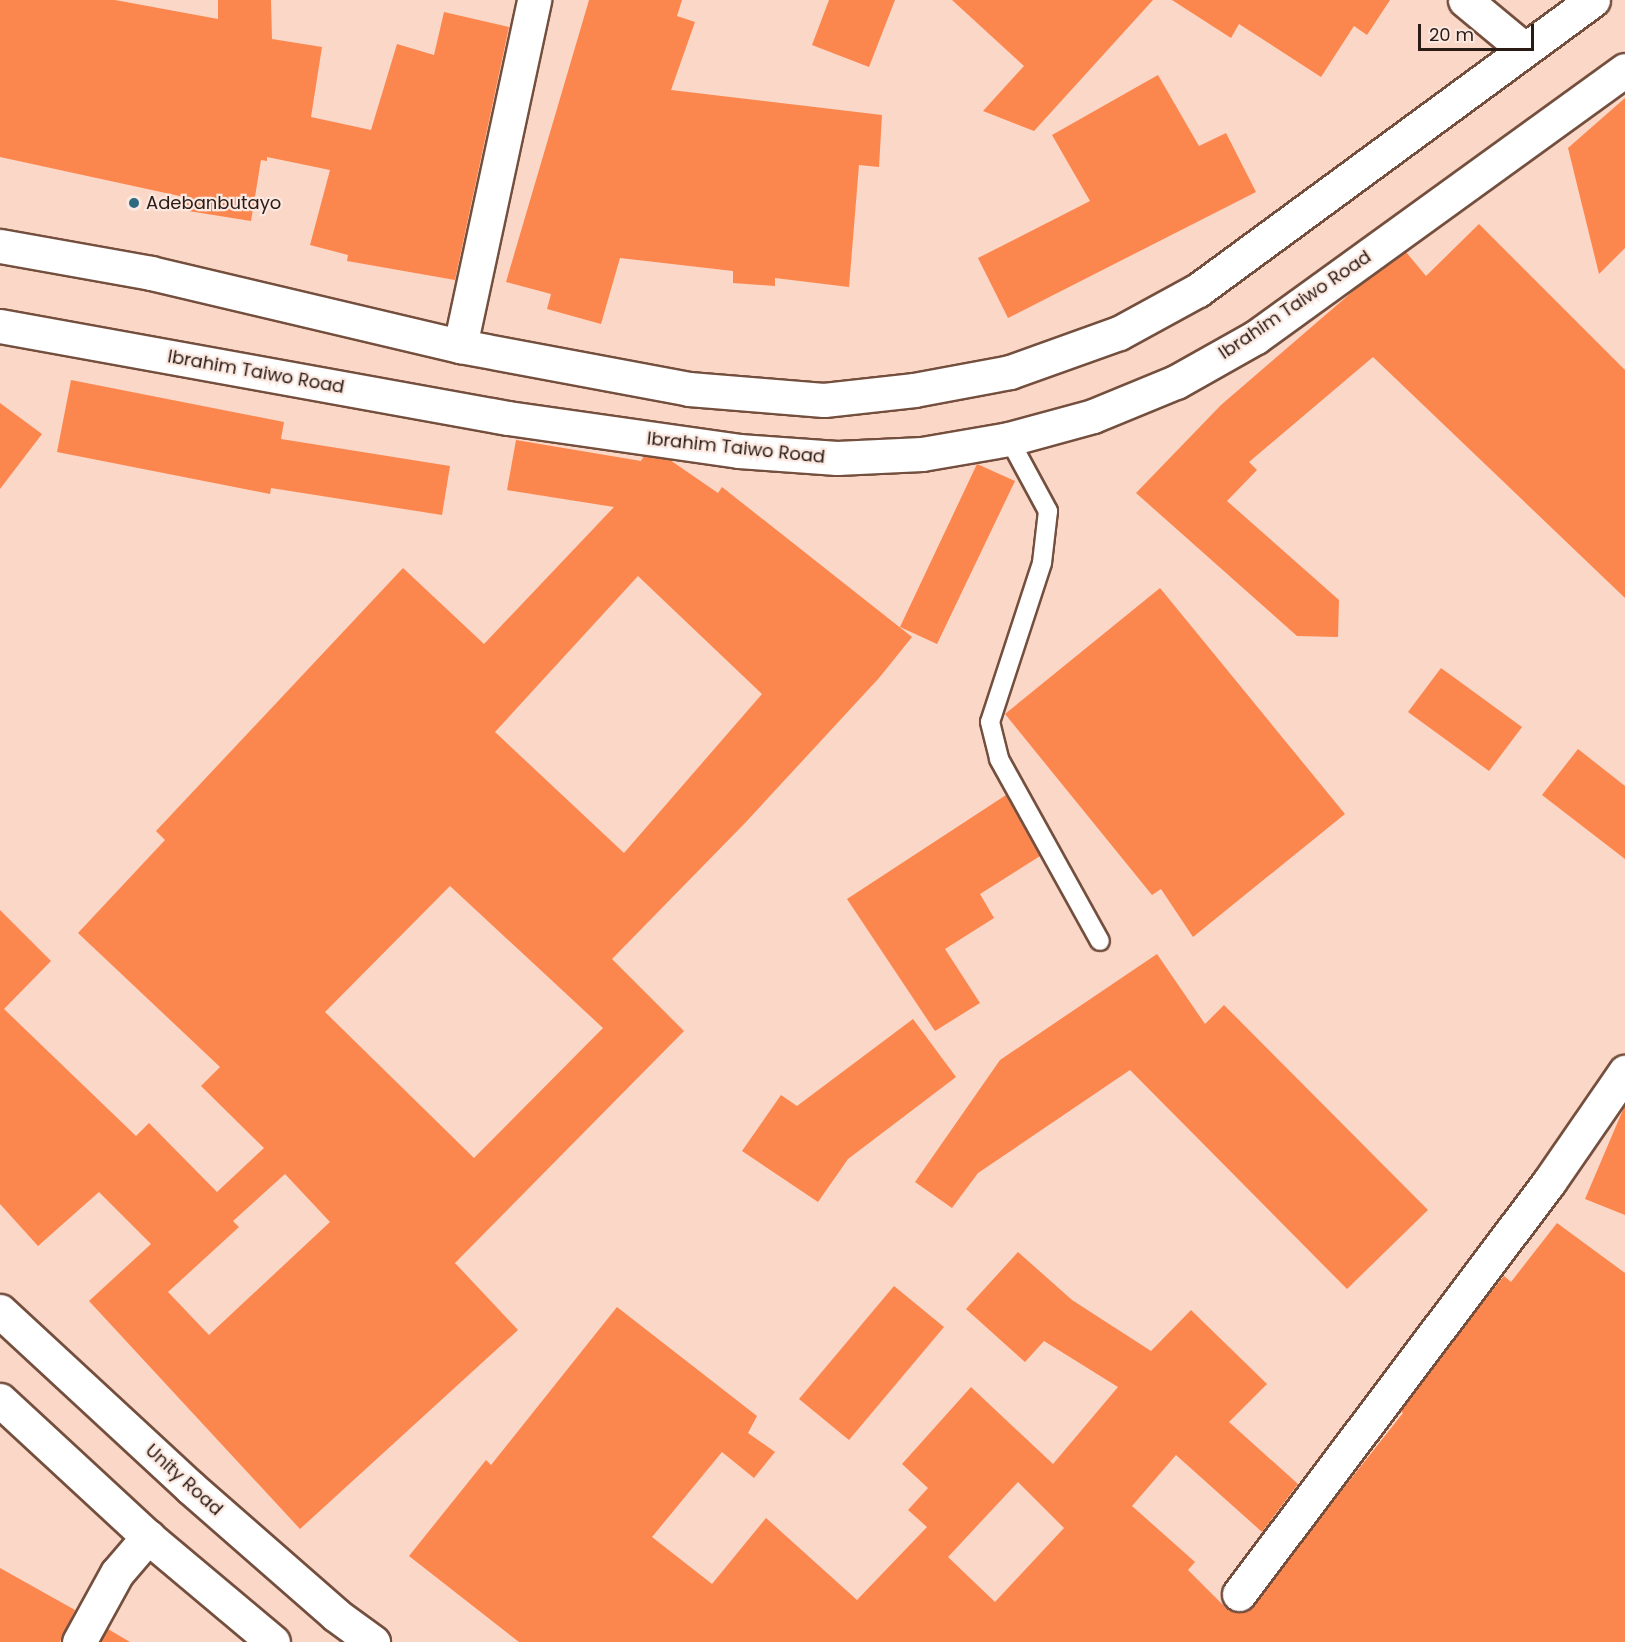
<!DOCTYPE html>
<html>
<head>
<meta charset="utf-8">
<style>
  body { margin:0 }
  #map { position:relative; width:1625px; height:1642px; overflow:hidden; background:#fad7c7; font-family:Poppins,sans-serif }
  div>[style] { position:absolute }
  .building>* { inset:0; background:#fb874f }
  .roads { filter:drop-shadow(2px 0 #744f3e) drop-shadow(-2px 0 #744f3e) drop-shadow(0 2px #744f3e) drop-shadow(0 -2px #744f3e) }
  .lane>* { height:18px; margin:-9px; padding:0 9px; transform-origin:9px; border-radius:9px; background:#fff }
  .street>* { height:33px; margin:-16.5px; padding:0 16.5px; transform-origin:16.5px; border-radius:16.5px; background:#fff }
  .primary>* { height:33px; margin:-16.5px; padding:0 16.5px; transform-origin:16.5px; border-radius:16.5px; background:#fff }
  .dots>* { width:16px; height:16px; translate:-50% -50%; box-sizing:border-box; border:3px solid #fbe8e0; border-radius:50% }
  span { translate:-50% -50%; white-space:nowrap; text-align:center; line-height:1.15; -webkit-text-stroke:4.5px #fbe8e0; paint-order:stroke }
  .poi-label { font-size:18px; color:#2a1b14 }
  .left { translate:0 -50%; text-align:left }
  .street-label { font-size:18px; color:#2a1b14 }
  .scale { position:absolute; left:1418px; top:24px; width:116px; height:27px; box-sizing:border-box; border:3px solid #2a1b14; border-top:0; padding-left:8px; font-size:18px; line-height:21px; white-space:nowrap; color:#2a1b14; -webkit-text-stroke:4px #fbe8e0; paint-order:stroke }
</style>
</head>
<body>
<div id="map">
  <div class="building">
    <i style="clip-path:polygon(0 0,115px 0,218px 19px,218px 0,271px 0,272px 39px,322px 47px,311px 117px,371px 130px,397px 44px,434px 55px,444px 12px,509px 27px,455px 280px,347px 261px,348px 255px,310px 245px,330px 170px,267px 157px,267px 161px,261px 160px,251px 221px,182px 210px,184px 197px,0 157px)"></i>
    <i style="clip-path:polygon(589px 0,682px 0,677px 16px,695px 22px,671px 90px,882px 115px,879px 167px,859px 165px,849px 287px,775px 278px,775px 286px,733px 283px,733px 271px,620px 258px,601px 324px,547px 309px,551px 294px,506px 282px)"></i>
    <i style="clip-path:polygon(829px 0,895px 0,869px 67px,812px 45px)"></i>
    <i style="clip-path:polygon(952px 0,1153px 0,1034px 131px,983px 111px,1024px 66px)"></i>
    <i style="clip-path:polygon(1172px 0,1390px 0,1367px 35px,1354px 26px,1321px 77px,1239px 24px,1231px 38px)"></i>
    <i style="clip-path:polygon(1158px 75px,1199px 146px,1226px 133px,1256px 192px,1008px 318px,978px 258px,1090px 201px,1052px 135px)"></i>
    <i style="clip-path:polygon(1625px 98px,1625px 248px,1599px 274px,1568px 148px)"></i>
    <i style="clip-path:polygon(1479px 224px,1625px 370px,1625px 598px,1373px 357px,1249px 462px,1257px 470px,1227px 501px,1339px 600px,1338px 637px,1297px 636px,1136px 493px,1221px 405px,1366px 280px,1406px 252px,1426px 276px)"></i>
    <i style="clip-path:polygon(71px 380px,284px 422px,281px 439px,450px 466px,442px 515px,271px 488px,270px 494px,57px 452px)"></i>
    <i style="clip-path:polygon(0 403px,42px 434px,0 489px)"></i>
    <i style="clip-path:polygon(evenodd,516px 440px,641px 461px,644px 456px,670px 460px,718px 493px,722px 487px,912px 637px,879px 678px,745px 823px,612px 959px,684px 1031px,455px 1263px,518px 1330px,300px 1529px,89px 1301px,151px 1244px,99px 1192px,38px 1246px,0 1204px,0 910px,51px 961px,4px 1009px,136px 1136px,149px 1123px,217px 1192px,264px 1148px,201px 1086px,220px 1067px,78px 933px,165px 840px,156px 831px,403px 568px,484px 644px,614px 507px,507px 490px,516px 440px,638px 576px,762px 694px,624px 853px,495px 732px,638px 576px,516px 440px,450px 886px,603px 1028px,474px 1158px,325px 1012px,450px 886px,516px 440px,285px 1174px,330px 1222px,209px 1335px,168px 1292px,239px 1227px,233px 1221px,285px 1174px)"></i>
    <i style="clip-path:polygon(977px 464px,1015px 481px,937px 644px,900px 627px)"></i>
    <i style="clip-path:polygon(1160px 588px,1345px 814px,1193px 937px,1161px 889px,1152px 895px,1005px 714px)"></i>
    <i style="clip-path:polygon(1441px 668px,1522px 727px,1489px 771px,1408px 712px)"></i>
    <i style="clip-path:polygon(1578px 749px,1625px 786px,1625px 859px,1542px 795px)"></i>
    <i style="clip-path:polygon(1006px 795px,1040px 856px,980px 894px,994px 918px,945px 949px,980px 1003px,935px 1031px,847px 899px)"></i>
    <i style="clip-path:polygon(1157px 954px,1205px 1024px,1224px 1005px,1428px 1210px,1347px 1289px,1130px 1070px,978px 1173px,952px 1208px,915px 1182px,1000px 1060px)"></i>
    <i style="clip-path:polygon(913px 1019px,956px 1077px,848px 1159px,818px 1202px,742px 1151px,781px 1095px,797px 1106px)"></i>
    <i style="clip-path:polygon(1625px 1105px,1625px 1215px,1585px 1199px)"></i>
    <i style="clip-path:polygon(evenodd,1557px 1223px,1625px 1273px,1625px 1642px,519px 1642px,409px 1556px,486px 1460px,491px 1465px,617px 1307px,757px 1416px,748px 1433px,775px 1452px,754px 1478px,722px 1452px,652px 1537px,712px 1584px,766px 1518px,857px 1600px,927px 1527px,908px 1510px,928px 1488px,902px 1464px,971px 1387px,1053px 1464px,1118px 1387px,1044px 1341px,1025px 1362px,966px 1309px,1018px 1252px,1072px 1300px,1151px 1351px,1191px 1310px,1267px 1384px,1229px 1422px,1298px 1484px,1262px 1532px,1176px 1455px,1132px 1506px,1195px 1562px,1188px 1570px,1227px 1609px,1246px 1611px,1403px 1413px,1400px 1411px,1471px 1317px,1504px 1276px,1511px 1282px,1557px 1223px,1018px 1482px,1064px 1528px,995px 1602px,948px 1557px,1018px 1482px)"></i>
    <i style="clip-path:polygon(894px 1286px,944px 1327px,849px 1440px,799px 1399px)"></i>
    <i style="clip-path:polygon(0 1568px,75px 1610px,60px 1642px,0 1642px)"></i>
    <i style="clip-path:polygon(108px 1629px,130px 1642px,100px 1642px)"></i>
  </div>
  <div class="roads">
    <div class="lane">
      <i style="left:1009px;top:439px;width:82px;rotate:61.6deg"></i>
      <i style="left:1048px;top:511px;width:52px;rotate:96.6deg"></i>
      <i style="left:1042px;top:563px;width:167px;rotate:108.1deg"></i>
      <i style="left:990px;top:722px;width:38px;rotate:76deg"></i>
      <i style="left:999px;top:759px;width:208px;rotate:61deg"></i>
    </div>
    <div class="street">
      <i style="left:1465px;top:0;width:77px;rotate:39.7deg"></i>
      <i style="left:460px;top:346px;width:354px;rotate:-77.9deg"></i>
      <i style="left:1239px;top:1594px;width:516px;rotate:-53.04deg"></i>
      <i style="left:1549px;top:1182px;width:134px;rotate:-55.4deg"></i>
      <i style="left:79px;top:1642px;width:79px;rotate:-61.2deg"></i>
      <i style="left:117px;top:1573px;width:48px;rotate:-49.3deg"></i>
    </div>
    <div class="primary">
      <i style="left:0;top:246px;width:153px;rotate:10.1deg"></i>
      <i style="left:151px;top:273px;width:318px;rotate:13.3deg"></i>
      <i style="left:460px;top:346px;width:233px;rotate:10.6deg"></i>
      <i style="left:689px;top:389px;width:135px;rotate:4.7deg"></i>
      <i style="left:824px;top:400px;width:91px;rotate:-6.3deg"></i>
      <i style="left:914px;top:390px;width:98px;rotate:-10.6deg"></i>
      <i style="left:1010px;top:372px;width:116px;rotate:-19.7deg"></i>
      <i style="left:1119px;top:333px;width:90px;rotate:-28.6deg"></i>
      <i style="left:1198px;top:290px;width:490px;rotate:-36.3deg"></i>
      <i style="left:0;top:326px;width:516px;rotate:10.27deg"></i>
      <i style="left:508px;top:418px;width:233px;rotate:8.1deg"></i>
      <i style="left:739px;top:451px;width:98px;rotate:4.1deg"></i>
      <i style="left:837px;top:458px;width:85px;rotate:-2.7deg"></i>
      <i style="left:922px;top:454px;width:88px;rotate:-9.8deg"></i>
      <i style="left:1009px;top:439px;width:87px;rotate:-15.3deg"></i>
      <i style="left:1093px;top:416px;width:90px;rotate:-22.3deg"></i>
      <i style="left:1176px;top:382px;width:92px;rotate:-29.4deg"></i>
      <i style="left:1256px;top:337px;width:455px;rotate:-35.9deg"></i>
      <i style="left:0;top:1311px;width:259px;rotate:42.8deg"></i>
      <i style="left:190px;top:1487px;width:194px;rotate:41.2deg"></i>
      <i style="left:336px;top:1615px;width:46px;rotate:36.1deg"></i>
      <i style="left:0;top:1400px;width:202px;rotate:42.8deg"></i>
      <i style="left:148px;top:1537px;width:163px;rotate:40deg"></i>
    </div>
  </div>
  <div class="dots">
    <i style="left:134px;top:203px;background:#2d6a80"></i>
  </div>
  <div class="poi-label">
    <span class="left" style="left:146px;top:203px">Adebanbutayo</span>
  </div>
  <div class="street-label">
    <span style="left:1295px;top:305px;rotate:-34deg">Ibrahim Taiwo Road</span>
    <span style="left:256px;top:372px;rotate:10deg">Ibrahim Taiwo Road</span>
    <span style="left:736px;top:448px;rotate:6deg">Ibrahim Taiwo Road</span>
    <span style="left:184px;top:1480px;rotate:42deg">Unity Road</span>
  </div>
  <div class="scale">20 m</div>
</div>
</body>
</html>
